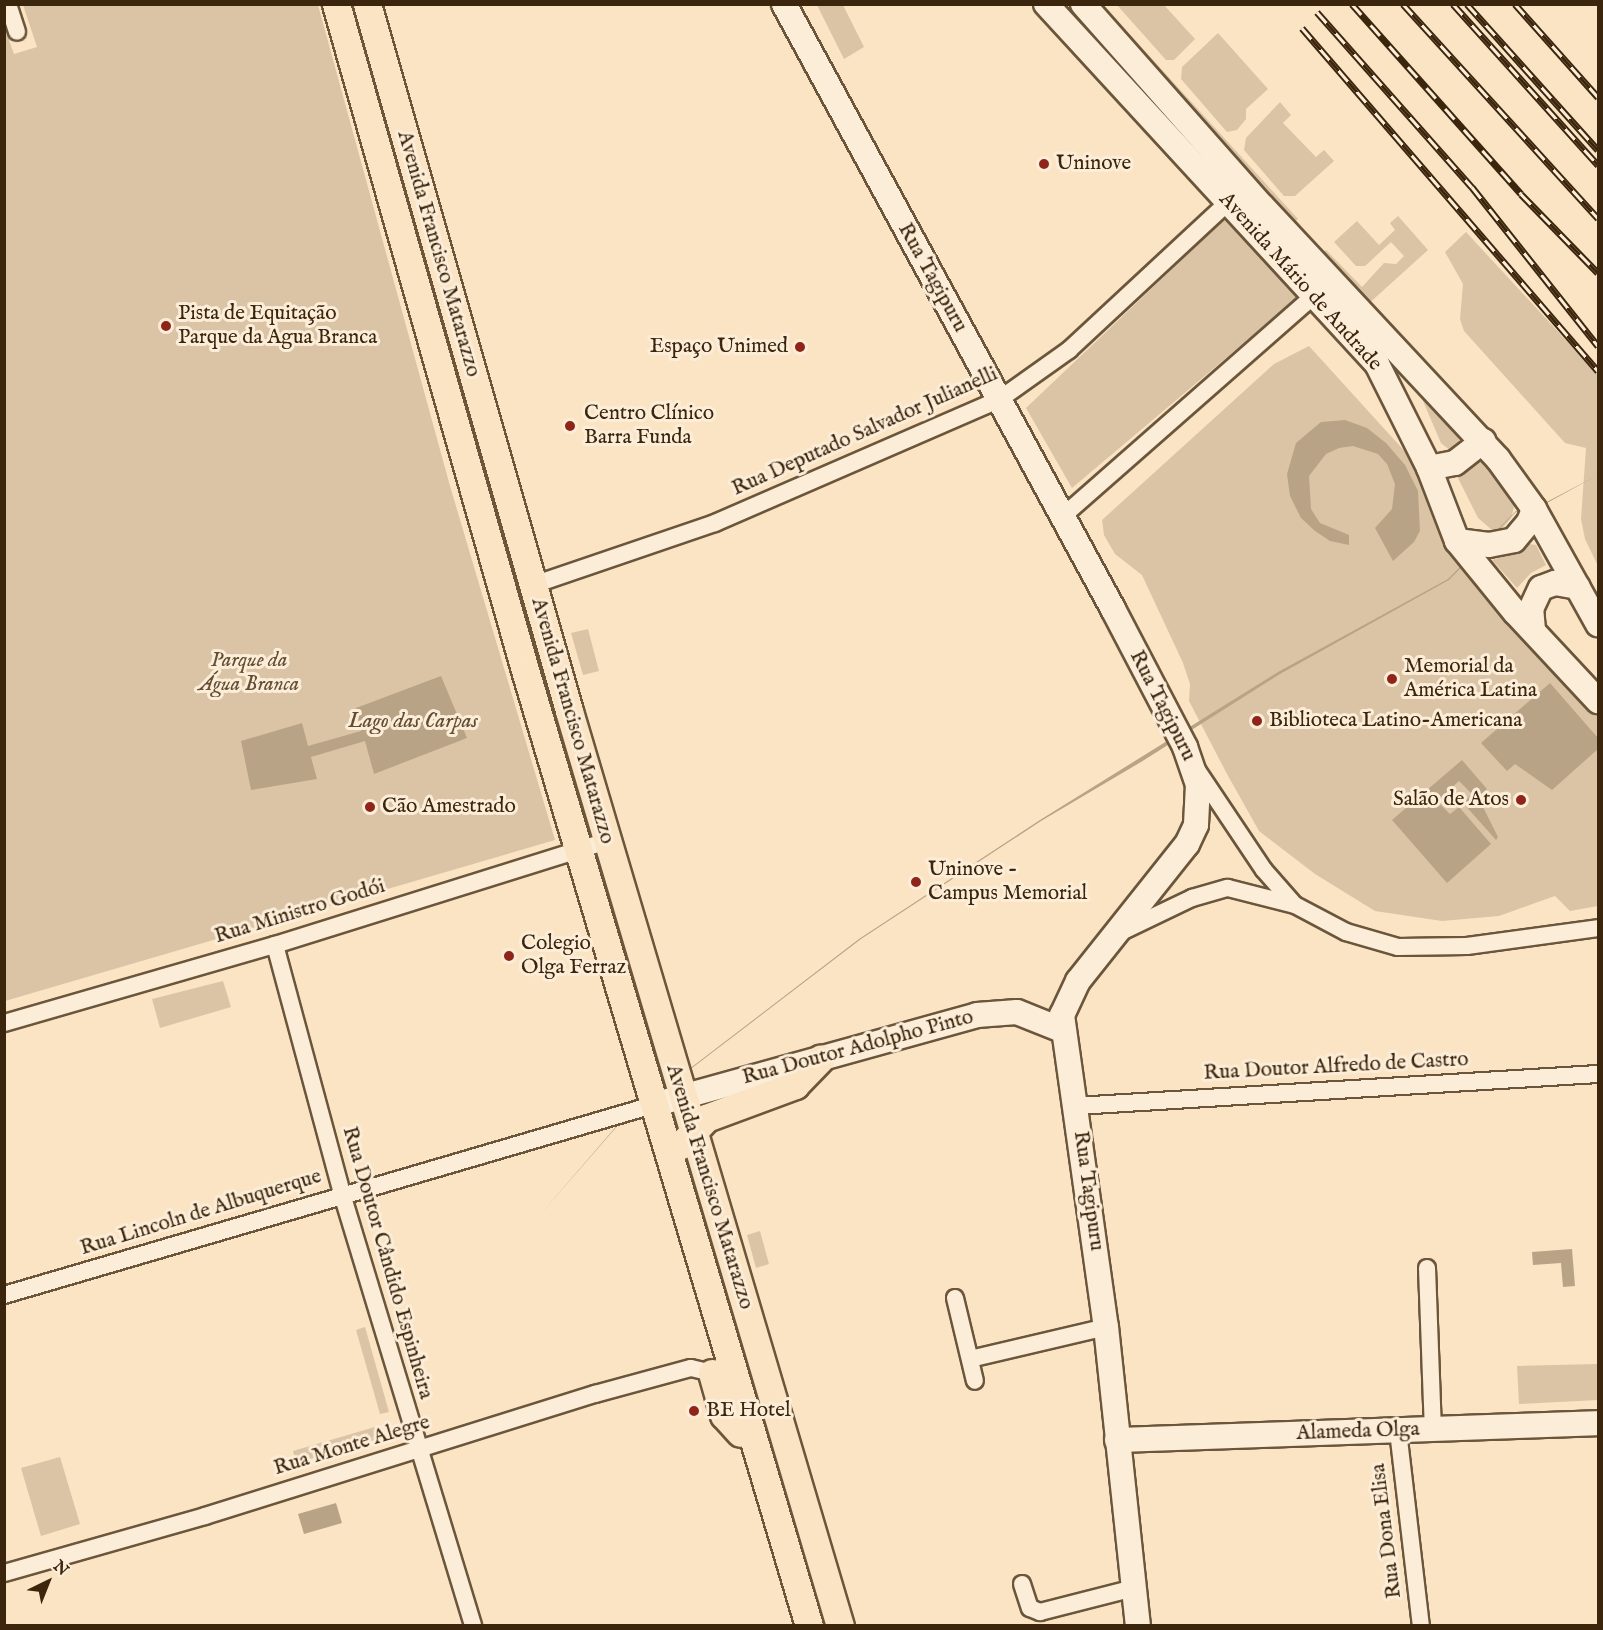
<!DOCTYPE html>
<html>
<head>
<meta charset="utf-8">
<style>
  body { margin:0 }
  #map { position:relative; width:1603px; height:1630px; overflow:hidden; background:#fae4c4; font-family:"IM FELL English",serif }
  div>[style] { position:absolute }
  .green>* { inset:0; background:#dac4a5 }
  .water>* { inset:0; background:#b9a386 }
  .roads { filter:drop-shadow(2px 0 #6b563b) drop-shadow(-2px 0 #6b563b) drop-shadow(0 2px #6b563b) drop-shadow(0 -2px #6b563b) }
  .street>* { height:16px; margin:-8px; padding:0 8px; transform-origin:8px; border-radius:8px; background:#fcedd9 }
  .secondary>* { height:24px; margin:-12px; padding:0 12px; transform-origin:12px; border-radius:12px; background:#fcedd9 }
  .primary>* { height:27px; margin:-13.5px; padding:0 13.5px; transform-origin:13.5px; border-radius:13.5px; background:#fae4c4 }
  .rail>* { height:7px; margin-top:-3.5px; transform-origin:0; background:repeating-linear-gradient(90deg,#fcedd9 0 14px,#3b260d 0 28px); box-sizing:border-box; border-block:2px solid #3b260d }
  .dots>* { width:16px; height:16px; translate:-50% -50%; box-sizing:border-box; border:3px solid #fcedd9; border-radius:50% }
  span { translate:-50% -50%; white-space:nowrap; text-align:center; line-height:1.15; -webkit-text-stroke:6px #fcedd9; paint-order:stroke }
  .poi-label { font-size:21px; color:#3b260d }
  .left { translate:0 -50%; text-align:left }
  .right { translate:-100% -50%; text-align:right }
  .street-label { font-size:21px; color:#3b260d }
  .park-label { font-size:21px; color:#634e33; font-style:italic }
  .water-label { font-size:22px; color:#614c31; font-style:italic }
  .frame { position:absolute; inset:0; border:6px solid #3b260d; pointer-events:none }
  .north { position:absolute; left:18px; top:1552px; width:60px; height:60px; -webkit-text-stroke:4px #fcedd9; paint-order:stroke; rotate:43deg; font-size:16px; font-weight:700; line-height:24px; text-align:center; color:#3b260d }
  .north::after { content:''; display:block; margin:auto; width:21px; height:27px; background:#3b260d; clip-path:polygon(50% 0,100% 100%,50% 72%,0 100%) }
</style>
</head>
<body>
<div id="map">
  <div class="green">
    <i style="clip-path:polygon(23px 5px,318px 5px,450px 486px,555px 840px,5px 1001px,5px 29px,14px 54px,37px 47px)"></i>
    <i style="clip-path:polygon(817px 5px,843px 5px,864px 47px,844px 59px)"></i>
    <i style="clip-path:polygon(1092px 5px,1103px 5px,1298px 219px,1292px 225px)"></i>
    <i style="clip-path:polygon(1117px 5px,1164px 5px,1195px 39px,1174px 60px,1166px 60px)"></i>
    <i style="clip-path:polygon(1218px 33px,1268px 89px,1246px 109px,1246px 119px,1237px 130px,1227px 132px,1181px 79px,1182px 67px)"></i>
    <i style="clip-path:polygon(1280px 102px,1291px 115px,1283px 123px,1316px 157px,1324px 150px,1334px 161px,1295px 196px,1284px 196px,1244px 150px,1246px 138px)"></i>
    <i style="clip-path:polygon(1229px 215px,1302px 294px,1072px 488px,1026px 408px)"></i>
    <i style="clip-path:polygon(1398px 216px,1428px 250px,1366px 306px,1320px 255px,1326px 250px,1362px 287px,1384px 263px,1396px 264px,1404px 256px,1391px 242px,1365px 266px,1356px 266px,1334px 242px,1357px 221px,1379px 245px,1395px 230px,1390px 223px)"></i>
    <i style="clip-path:polygon(1466px 232px,1598px 375px,1598px 566px,1585px 539px,1581px 519px,1586px 448px,1565px 443px,1464px 331px,1460px 319px,1463px 284px,1445px 252px)"></i>
    <i style="clip-path:polygon(1309px 346px,1409px 456px,1429px 494px,1506px 613px,1598px 714px,1598px 906px,1570px 911px,1555px 896px,1499px 916px,1442px 921px,1375px 911px,1315px 874px,1259px 831px,1227px 774px,1189px 701px,1190px 684px,1183px 663px,1142px 575px,1115px 554px,1104px 535px,1102px 520px,1274px 364px)"></i>
    <i style="clip-path:polygon(1420px 394px,1458px 434px,1460px 447px,1451px 451px,1441px 443px)"></i>
    <i style="clip-path:polygon(1481px 460px,1509px 494px,1514px 507px,1511px 518px,1500px 531px,1492px 530px,1478px 518px,1456px 474px)"></i>
    <i style="clip-path:polygon(1529px 544px,1536px 545px,1546px 565px,1531px 573px,1517px 588px,1492px 560px,1516px 553px)"></i>
    <i style="clip-path:polygon(588px 629px,599px 671px,583px 675px,571px 633px)"></i>
    <i style="clip-path:polygon(223px 981px,231px 1007px,160px 1028px,152px 999px)"></i>
    <i style="clip-path:polygon(760px 1231px,769px 1264px,756px 1268px,747px 1235px)"></i>
    <i style="clip-path:polygon(365px 1327px,389px 1412px,380px 1414px,356px 1330px)"></i>
    <i style="clip-path:polygon(1598px 1364px,1598px 1400px,1519px 1404px,1517px 1366px)"></i>
    <i style="clip-path:polygon(375px 1427px,378px 1439px,296px 1463px,293px 1451px)"></i>
    <i style="clip-path:polygon(60px 1457px,80px 1524px,41px 1536px,21px 1468px)"></i>
  </div>
  <div class="water">
    <i style="clip-path:polygon(1345px 420px,1367px 428px,1386px 443px,1405px 465px,1418px 491px,1420px 531px,1414px 542px,1393px 561px,1375px 528px,1392px 509px,1395px 484px,1387px 464px,1378px 454px,1353px 446px,1339px 448px,1326px 454px,1309px 476px,1311px 509px,1320px 523px,1349px 535px,1349px 545px,1330px 541px,1315px 531px,1301px 518px,1290px 496px,1287px 474px,1296px 443px,1321px 422px)"></i>
    <i style="clip-path:polygon(1598px 475px,1536px 509px,1516px 512px,1449px 580px,1280px 674px,1141px 762px,1041px 821px,861px 939px,620px 1123px,538px 1217px,533px 1262px,459px 1305px,460px 1417px,428px 1478px,460px 1417px,459px 1305px,533px 1262px,538px 1217px,620px 1122px,859px 939px,1040px 820px,1278px 672px,1448px 579px,1516px 511px,1535px 508px)"></i>
    <i style="clip-path:polygon(441px 676px,467px 738px,374px 774px,365px 741px,311px 757px,317px 779px,251px 790px,241px 741px,302px 723px,308px 746px,361px 731px,356px 708px)"></i>
    <i style="clip-path:polygon(1550px 683px,1598px 738px,1598px 749px,1552px 790px,1515px 764px,1507px 771px,1481px 743px)"></i>
    <i style="clip-path:polygon(1462px 760px,1487px 789px,1478px 797px,1498px 837px,1496px 840px,1463px 803px,1472px 794px,1459px 781px,1437px 801px,1450px 814px,1459px 807px,1491px 844px,1447px 883px,1392px 820px)"></i>
    <i style="clip-path:polygon(1572px 1249px,1575px 1286px,1563px 1287px,1561px 1263px,1533px 1265px,1532px 1252px)"></i>
    <i style="clip-path:polygon(336px 1503px,342px 1523px,304px 1534px,298px 1514px)"></i>
  </div>
  <div class="roads">
    <div class="street">
      <i style="left:8px;top:4px;width:29px;rotate:72deg"></i>
      <i style="left:1062px;top:517px;width:337px;rotate:-41.3deg"></i>
      <i style="left:533px;top:585px;width:192px;rotate:-18.8deg"></i>
      <i style="left:715px;top:523px;width:311px;rotate:-23.5deg"></i>
      <i style="left:1000px;top:399px;width:85px;rotate:-35.4deg"></i>
      <i style="left:1069px;top:350px;width:217px;rotate:-42.9deg"></i>
      <i style="left:1197px;top:770px;width:120px;rotate:56.2deg"></i>
      <i style="left:1264px;top:870px;width:43px;rotate:48.8deg"></i>
      <i style="left:1121px;top:932px;width:79px;rotate:-25.6deg"></i>
      <i style="left:1192px;top:898px;width:37px;rotate:-16deg"></i>
      <i style="left:1228px;top:888px;width:69px;rotate:14.2deg"></i>
      <i style="left:1295px;top:905px;width:58px;rotate:27.9deg"></i>
      <i style="left:1346px;top:932px;width:54px;rotate:16.1deg"></i>
      <i style="left:1398px;top:947px;width:69px;rotate:-0.8deg"></i>
      <i style="left:1467px;top:946px;width:132px;rotate:-7.8deg"></i>
      <i style="left:275px;top:945px;width:258px;rotate:74.9deg"></i>
      <i style="left:342px;top:1194px;width:451px;rotate:73.1deg"></i>
      <i style="left:4px;top:1023px;width:282px;rotate:-16.1deg"></i>
      <i style="left:275px;top:945px;width:348px;rotate:-17.4deg"></i>
      <i style="left:1076px;top:1106px;width:523px;rotate:-3.51deg"></i>
      <i style="left:1427px;top:1268px;width:162px;rotate:87.9deg"></i>
      <i style="left:4px;top:1295px;width:676px;rotate:-16.32deg"></i>
      <i style="left:955px;top:1298px;width:85px;rotate:76.5deg"></i>
      <i style="left:970px;top:1359px;width:140px;rotate:-13.2deg"></i>
      <i style="left:1398px;top:1431px;width:196px;rotate:83.3deg"></i>
      <i style="left:4px;top:1573px;width:209px;rotate:-15.8deg"></i>
      <i style="left:205px;top:1516px;width:409px;rotate:-17.4deg"></i>
      <i style="left:595px;top:1394px;width:99px;rotate:-15.2deg"></i>
      <i style="left:691px;top:1368px;width:22px;rotate:13deg"></i>
      <i style="left:1022px;top:1584px;width:25px;rotate:72deg"></i>
      <i style="left:1030px;top:1608px;width:11px;rotate:22deg"></i>
      <i style="left:1040px;top:1612px;width:97px;rotate:-14.3deg"></i>
    </div>
    <div class="secondary">
      <i style="left:784px;top:4px;width:689px;rotate:61.46deg"></i>
      <i style="left:1113px;top:609px;width:156px;rotate:62.4deg"></i>
      <i style="left:1185px;top:747px;width:39px;rotate:71deg"></i>
      <i style="left:1198px;top:784px;width:41px;rotate:92.8deg"></i>
      <i style="left:1196px;top:825px;width:21px;rotate:115deg"></i>
      <i style="left:1187px;top:844px;width:175px;rotate:128.5deg"></i>
      <i style="left:1078px;top:981px;width:38px;rotate:115deg"></i>
      <i style="left:1062px;top:1015px;width:315px;rotate:82deg"></i>
      <i style="left:1106px;top:1327px;width:301px;rotate:83.9deg"></i>
      <i style="left:1046px;top:4px;width:489px;rotate:47.4deg"></i>
      <i style="left:1377px;top:364px;width:116px;rotate:63.4deg"></i>
      <i style="left:1429px;top:468px;width:78px;rotate:69deg"></i>
      <i style="left:1457px;top:541px;width:92px;rotate:50.8deg"></i>
      <i style="left:1515px;top:612px;width:122px;rotate:47deg"></i>
      <i style="left:1083px;top:4px;width:270px;rotate:48.5deg"></i>
      <i style="left:1262px;top:206px;width:346px;rotate:47deg"></i>
      <i style="left:1498px;top:459px;width:62px;rotate:54.2deg"></i>
      <i style="left:1534px;top:509px;width:132px;rotate:60.9deg"></i>
      <i style="left:1429px;top:468px;width:26px;rotate:-11deg"></i>
      <i style="left:1455px;top:463px;width:36px;rotate:-38deg"></i>
      <i style="left:1457px;top:541px;width:32px;rotate:7deg"></i>
      <i style="left:1489px;top:545px;width:25px;rotate:-11deg"></i>
      <i style="left:1514px;top:540px;width:23px;rotate:-50deg"></i>
      <i style="left:1529px;top:522px;width:14px;rotate:-69deg"></i>
      <i style="left:1533px;top:630px;width:21px;rotate:-95deg"></i>
      <i style="left:1531px;top:609px;width:23px;rotate:-65deg"></i>
      <i style="left:1541px;top:588px;width:15px;rotate:-20deg"></i>
      <i style="left:1555px;top:583px;width:23px;rotate:10deg"></i>
      <i style="left:653px;top:1105px;width:336px;rotate:-15.5deg"></i>
      <i style="left:977px;top:1015px;width:40px;rotate:-4.3deg"></i>
      <i style="left:1017px;top:1012px;width:48px;rotate:21.8deg"></i>
      <i style="left:1117px;top:1440px;width:481px;rotate:-2deg"></i>
    </div>
    <div class="primary">
      <i style="left:336px;top:4px;width:692px;rotate:74.16deg"></i>
      <i style="left:525px;top:670px;width:997px;rotate:73.45deg"></i>
      <i style="left:367px;top:4px;width:735px;rotate:74.05deg"></i>
      <i style="left:569px;top:711px;width:954px;rotate:73.5deg"></i>
      <i style="left:681px;top:1145px;width:37px;rotate:-47deg"></i>
      <i style="left:706px;top:1118px;width:95px;rotate:-20.3deg"></i>
      <i style="left:795px;top:1085px;width:37px;rotate:-46deg"></i>
      <i style="left:712px;top:1373px;width:44px;rotate:74.1deg"></i>
      <i style="left:724px;top:1415px;width:24px;rotate:48deg"></i>
    </div>
  </div>
  <div class="rail">
    <i style="left:1352px;top:4px;width:254px;rotate:48.3deg"></i>
    <i style="left:1521px;top:194px;width:110px;rotate:45.7deg"></i>
    <i style="left:1403px;top:4px;width:290px;rotate:47.7deg"></i>
    <i style="left:1453px;top:4px;width:217px;rotate:48deg"></i>
    <i style="left:1467px;top:4px;width:196px;rotate:48.1deg"></i>
    <i style="left:1515px;top:4px;width:125px;rotate:48.3deg"></i>
    <i style="left:1317px;top:12px;width:234px;rotate:48.5deg"></i>
    <i style="left:1472px;top:187px;width:203px;rotate:51.6deg"></i>
    <i style="left:1302px;top:28px;width:453px;rotate:49.2deg"></i>
  </div>
  <div class="dots">
    <i style="left:1044px;top:164px;background:#8f2418"></i>
    <i style="left:166px;top:326px;background:#8f2418"></i>
    <i style="left:800px;top:347px;background:#8f2418"></i>
    <i style="left:570px;top:426px;background:#8f2418"></i>
    <i style="left:1392px;top:679px;background:#8f2418"></i>
    <i style="left:1257px;top:721px;background:#8f2418"></i>
    <i style="left:1521px;top:800px;background:#8f2418"></i>
    <i style="left:370px;top:807px;background:#8f2418"></i>
    <i style="left:916px;top:882px;background:#8f2418"></i>
    <i style="left:509px;top:956px;background:#8f2418"></i>
    <i style="left:694px;top:1411px;background:#8f2418"></i>
  </div>
  <div class="poi-label">
    <span class="left" style="left:1056px;top:164px">Uninove</span>
    <span class="left" style="left:178px;top:326px">Pista de Equitação<br>Parque da Agua Branca</span>
    <span class="right" style="left:788px;top:347px">Espaço Unimed</span>
    <span class="left" style="left:584px;top:426px">Centro Clínico<br>Barra Funda</span>
    <span class="left" style="left:1404px;top:679px">Memorial da<br>América Latina</span>
    <span class="left" style="left:1269px;top:721px">Biblioteca Latino-Americana</span>
    <span class="right" style="left:1509px;top:800px">Salão de Atos</span>
    <span class="left" style="left:382px;top:807px">Cão Amestrado</span>
    <span class="left" style="left:928px;top:882px">Uninove -<br>Campus Memorial</span>
    <span class="left" style="left:521px;top:956px">Colegio<br>Olga Ferraz</span>
    <span class="left" style="left:706px;top:1411px">BE Hotel</span>
  </div>
  <div class="street-label">
    <span style="left:438px;top:254px;rotate:74deg">Avenida Francisco Matarazzo</span>
    <span style="left:932px;top:278px;rotate:61deg">Rua Tagipuru</span>
    <span style="left:1300px;top:282px;rotate:48deg">Avenida Mário de Andrade</span>
    <span style="left:865px;top:432px;rotate:-24deg">Rua Deputado Salvador Julianelli</span>
    <span style="left:1162px;top:706px;rotate:63deg">Rua Tagipuru</span>
    <span style="left:572px;top:721px;rotate:74deg">Avenida Francisco Matarazzo</span>
    <span style="left:300px;top:912px;rotate:-17deg">Rua Ministro Godói</span>
    <span style="left:858px;top:1048px;rotate:-15deg">Rua Doutor Adolpho Pinto</span>
    <span style="left:1336px;top:1067px;rotate:-3deg">Rua Doutor Alfredo de Castro</span>
    <span style="left:709px;top:1187px;rotate:73deg">Avenida Francisco Matarazzo</span>
    <span style="left:1088px;top:1191px;rotate:82deg">Rua Tagipuru</span>
    <span style="left:201px;top:1213px;rotate:-17deg">Rua Lincoln de Albuquerque</span>
    <span style="left:387px;top:1263px;rotate:74deg">Rua Doutor Cândido Espinheira</span>
    <span style="left:1358px;top:1432px;rotate:-2deg">Alameda Olga</span>
    <span style="left:352px;top:1446px;rotate:-17deg">Rua Monte Alegre</span>
    <span style="left:1387px;top:1531px;rotate:-97deg">Rua Dona Elisa</span>
  </div>
  <div class="park-label">
    <span style="left:249px;top:673px">Parque da<br>Água Branca</span>
  </div>
  <div class="water-label">
    <span style="left:413px;top:722px">Lago das Carpas</span>
  </div>
  <div class="frame"></div>
  <div class="north">N</div>
</div>
</body>
</html>
